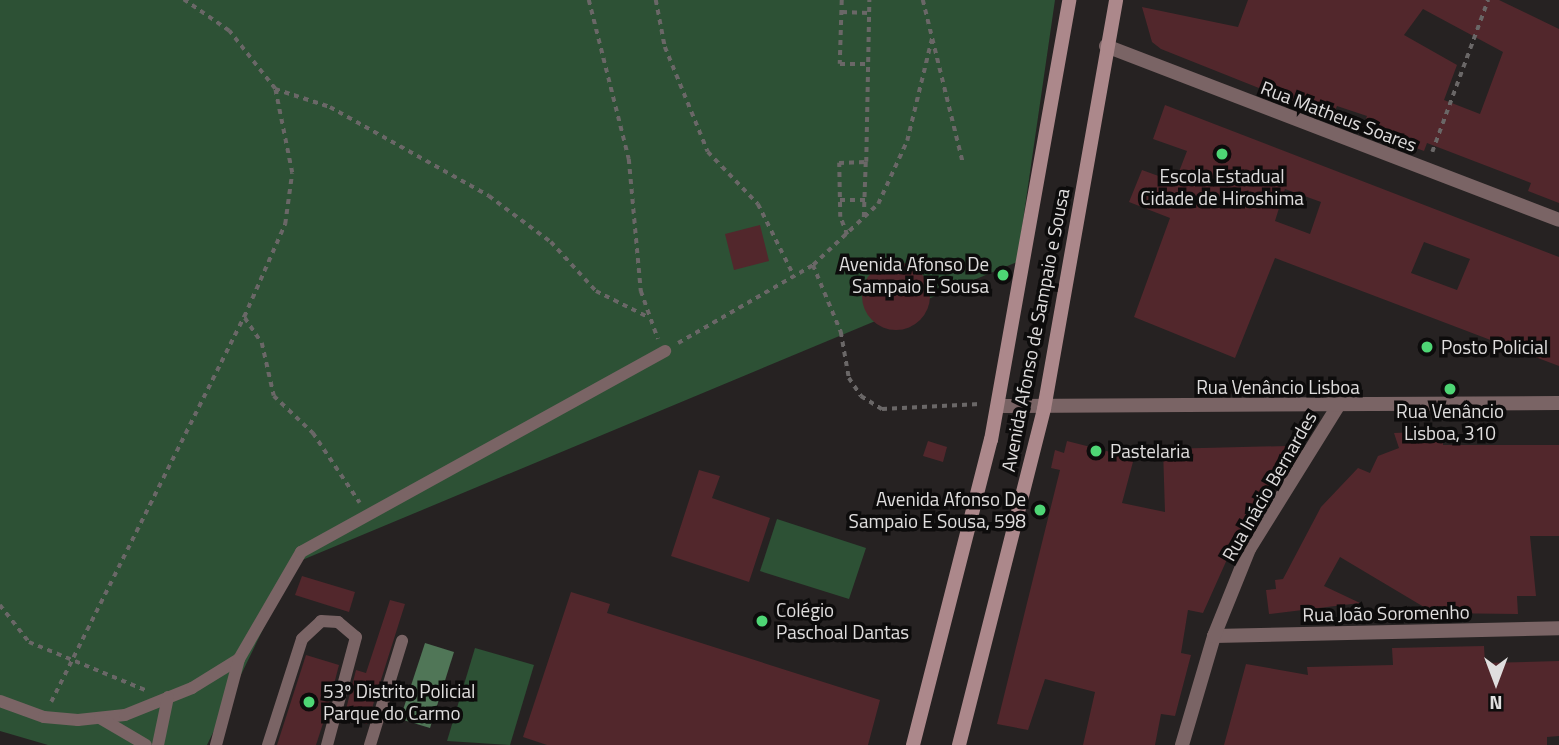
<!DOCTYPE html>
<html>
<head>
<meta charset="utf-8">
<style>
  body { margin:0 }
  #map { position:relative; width:1559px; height:745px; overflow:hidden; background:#262222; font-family:"Titillium Web",sans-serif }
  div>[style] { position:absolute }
  .green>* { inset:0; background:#2d5135 }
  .water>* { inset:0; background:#507657 }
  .building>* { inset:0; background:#52272c }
  .round { border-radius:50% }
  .path>* { height:3.5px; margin-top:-1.75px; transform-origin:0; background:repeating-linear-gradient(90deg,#6a6767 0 5px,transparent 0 10px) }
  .service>* { height:12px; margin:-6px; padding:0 6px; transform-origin:6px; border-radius:6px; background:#7a6465 }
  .minor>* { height:14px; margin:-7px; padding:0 7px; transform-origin:7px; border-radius:7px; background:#7a6465 }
  .tertiary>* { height:14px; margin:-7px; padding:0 7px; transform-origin:7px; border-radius:7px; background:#7a6465 }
  .secondary>* { height:14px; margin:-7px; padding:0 7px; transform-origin:7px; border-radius:7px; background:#ac888b }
  .dots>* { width:19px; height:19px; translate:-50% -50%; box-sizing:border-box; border:4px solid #0d0c0c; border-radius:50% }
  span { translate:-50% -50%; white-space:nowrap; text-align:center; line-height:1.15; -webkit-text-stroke:7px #0d0c0c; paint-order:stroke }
  .street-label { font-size:19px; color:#e0dede }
  .poi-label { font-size:19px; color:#e0dede }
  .right { translate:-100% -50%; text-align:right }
  .left { translate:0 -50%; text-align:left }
  .north { position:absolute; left:1461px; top:647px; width:70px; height:70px; -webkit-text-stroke:5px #0d0c0c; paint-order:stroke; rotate:180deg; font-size:19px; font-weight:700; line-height:28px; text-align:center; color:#e0dede }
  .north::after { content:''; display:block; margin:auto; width:24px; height:32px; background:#e0dede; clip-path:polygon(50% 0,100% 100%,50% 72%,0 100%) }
</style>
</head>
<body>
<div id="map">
  <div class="green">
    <i style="clip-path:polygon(0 0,1055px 0,1017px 262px,295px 563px,207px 745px,48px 745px,0 731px)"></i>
    <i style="clip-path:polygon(777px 519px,866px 548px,849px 599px,760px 571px)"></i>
    <i style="clip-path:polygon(475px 648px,534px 665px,510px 745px,447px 741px)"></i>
  </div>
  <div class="water">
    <i style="clip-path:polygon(425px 643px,454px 652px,430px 728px,400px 719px)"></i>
  </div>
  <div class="building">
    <i style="clip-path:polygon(evenodd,1248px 0,1499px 0,1559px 29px,1559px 203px,1528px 191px,1531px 183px,1427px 143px,1424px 151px,1362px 128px,1367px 116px,1337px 106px,1332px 117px,1161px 49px,1152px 42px,1142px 7px,1238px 27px,1248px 0,1423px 9px,1503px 52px,1480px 114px,1444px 100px,1457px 65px,1404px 35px,1423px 9px)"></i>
    <i style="clip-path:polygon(evenodd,1165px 105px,1559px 257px,1559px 366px,1275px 258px,1235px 358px,1134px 317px,1170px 218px,1129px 202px,1142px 170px,1175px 182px,1187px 151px,1153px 139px,1165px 105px,1285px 189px,1321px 202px,1310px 234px,1275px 221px,1285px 189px,1165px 105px,1424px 242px,1470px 259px,1457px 290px,1411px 273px,1424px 242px)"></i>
    <i style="clip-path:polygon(760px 225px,769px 261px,734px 270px,725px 234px)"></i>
    <i class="round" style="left:862px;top:262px;width:68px;height:68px"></i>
    <i style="clip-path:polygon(1443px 431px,1443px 445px,1559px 445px,1559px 536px,1530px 536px,1536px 596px,1517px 596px,1518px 614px,1434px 613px,1340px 557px,1324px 586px,1360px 603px,1269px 614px,1266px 590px,1276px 589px,1275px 580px,1283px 579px,1321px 507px,1358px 468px,1370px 473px,1378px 456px,1399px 448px,1394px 433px)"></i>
    <i style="clip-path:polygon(928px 441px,947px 447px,943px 462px,923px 456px)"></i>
    <i style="clip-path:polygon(1067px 441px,1134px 458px,1122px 503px,1165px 512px,1163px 449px,1286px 446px,1287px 464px,1250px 508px,1203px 613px,1188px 610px,1181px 653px,1191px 655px,1175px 716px,1161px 714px,1155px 745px,1083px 745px,1095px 692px,1045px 679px,1028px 730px,997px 724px,1060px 470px,1051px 468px,1055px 450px,1064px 453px)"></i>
    <i style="clip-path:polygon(699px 470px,720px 476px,712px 498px,770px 518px,749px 582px,671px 556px)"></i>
    <i style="clip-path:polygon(302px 576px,355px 592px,349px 612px,295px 595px)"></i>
    <i style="clip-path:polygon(571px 592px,610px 604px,607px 613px,880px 700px,868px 745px,547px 745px,523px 737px)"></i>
    <i style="clip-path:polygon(390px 600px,405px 604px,367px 724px,344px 717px,356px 670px,366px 673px)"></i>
    <i style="clip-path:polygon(1484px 646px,1485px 663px,1559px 661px,1559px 736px,1547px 737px,1547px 745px,1224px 745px,1246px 664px,1308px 675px,1307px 667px,1393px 665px,1392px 648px)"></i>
    <i style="clip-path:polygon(306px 655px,339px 665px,327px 711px,316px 745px,277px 745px)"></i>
  </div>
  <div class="path">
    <i style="left:589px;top:0;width:164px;rotate:75.9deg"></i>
    <i style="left:629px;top:159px;width:133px;rotate:84.8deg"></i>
    <i style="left:641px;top:291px;width:51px;rotate:70.5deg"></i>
    <i style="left:656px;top:0;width:48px;rotate:79.2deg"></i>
    <i style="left:665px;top:47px;width:113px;rotate:67.7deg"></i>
    <i style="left:708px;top:152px;width:72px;rotate:46.1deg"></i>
    <i style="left:758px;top:204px;width:80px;rotate:63.4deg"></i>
    <i style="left:842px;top:0;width:64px;rotate:91.8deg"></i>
    <i style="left:840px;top:64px;width:28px"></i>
    <i style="left:923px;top:0;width:168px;rotate:76.2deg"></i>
    <i style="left:842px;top:12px;width:27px;rotate:2deg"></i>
    <i style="left:275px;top:89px;width:58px;rotate:18.1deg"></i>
    <i style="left:330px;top:107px;width:182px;rotate:29.2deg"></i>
    <i style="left:489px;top:196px;width:77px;rotate:36.6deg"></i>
    <i style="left:551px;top:242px;width:67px;rotate:47.4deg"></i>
    <i style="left:596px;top:291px;width:56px;rotate:26.6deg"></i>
    <i style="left:1432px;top:152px;width:162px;rotate:-69.8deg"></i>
    <i style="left:866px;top:162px;width:162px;rotate:-88.9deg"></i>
    <i style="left:840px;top:200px;width:25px"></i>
    <i style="left:847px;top:235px;width:19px;rotate:-111deg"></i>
    <i style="left:840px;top:217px;width:54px;rotate:-91.1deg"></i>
    <i style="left:839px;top:163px;width:27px;rotate:-2deg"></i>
    <i style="left:866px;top:162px;width:58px;rotate:92deg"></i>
    <i style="left:813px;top:265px;width:73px;rotate:67.3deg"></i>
    <i style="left:841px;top:332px;width:47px;rotate:80.1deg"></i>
    <i style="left:849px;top:378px;width:22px;rotate:56deg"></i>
    <i style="left:861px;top:396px;width:25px;rotate:32deg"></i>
    <i style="left:882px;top:409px;width:98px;rotate:-2.9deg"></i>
    <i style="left:245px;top:318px;width:30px;rotate:56deg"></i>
    <i style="left:262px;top:343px;width:54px;rotate:77.2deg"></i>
    <i style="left:274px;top:396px;width:54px;rotate:43.5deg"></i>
    <i style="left:313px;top:433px;width:84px;rotate:56.1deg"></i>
    <i style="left:678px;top:343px;width:156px;rotate:-30deg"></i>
    <i style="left:813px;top:265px;width:89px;rotate:-43.2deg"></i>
    <i style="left:878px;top:204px;width:69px;rotate:-65.3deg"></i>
    <i style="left:907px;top:141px;width:106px;rotate:-76.4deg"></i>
    <i style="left:0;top:605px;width:47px;rotate:51.9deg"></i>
    <i style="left:29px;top:642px;width:126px;rotate:22.5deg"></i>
    <i style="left:51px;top:702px;width:431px;rotate:-63.4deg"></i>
    <i style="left:244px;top:317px;width:102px;rotate:-66.2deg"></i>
    <i style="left:285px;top:224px;width:51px;rotate:-82.2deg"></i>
    <i style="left:292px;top:173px;width:86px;rotate:-101.4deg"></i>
    <i style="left:275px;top:89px;width:74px;rotate:-128.4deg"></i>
    <i style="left:229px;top:31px;width:55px;rotate:-145.4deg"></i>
  </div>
  <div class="service">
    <i style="left:0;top:701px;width:47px;rotate:20deg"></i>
    <i style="left:44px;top:717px;width:34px;rotate:5deg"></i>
    <i style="left:78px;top:720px;width:47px;rotate:-6.1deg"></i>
    <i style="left:125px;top:715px;width:72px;rotate:-21.9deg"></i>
    <i style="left:192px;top:688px;width:55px;rotate:-31.7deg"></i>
    <i style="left:239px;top:659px;width:124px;rotate:-59.9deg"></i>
    <i style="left:301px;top:552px;width:416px;rotate:-28.9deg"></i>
    <i style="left:100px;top:718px;width:53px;rotate:30.4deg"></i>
    <i style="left:158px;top:745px;width:49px;rotate:-78.2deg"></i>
    <i style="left:216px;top:745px;width:89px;rotate:-75deg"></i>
    <i style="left:268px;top:745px;width:111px;rotate:-72.2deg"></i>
    <i style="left:302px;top:639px;width:26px;rotate:-43deg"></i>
    <i style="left:321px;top:621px;width:17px;rotate:3deg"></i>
    <i style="left:338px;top:622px;width:23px;rotate:40deg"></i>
    <i style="left:356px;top:637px;width:112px;rotate:105deg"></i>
    <i style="left:370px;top:745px;width:109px;rotate:-72.9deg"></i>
  </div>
  <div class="minor">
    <i style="left:1106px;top:46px;width:485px;rotate:21deg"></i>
    <i style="left:1214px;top:636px;width:345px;rotate:-1.3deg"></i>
    <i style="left:1182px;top:745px;width:114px;rotate:-73.6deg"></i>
    <i style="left:1214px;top:636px;width:94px;rotate:-68.1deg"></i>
    <i style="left:1249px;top:549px;width:168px;rotate:-58.1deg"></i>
  </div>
  <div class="tertiary">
    <i style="left:998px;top:406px;width:561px;rotate:-0.31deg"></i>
  </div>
  <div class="secondary">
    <i style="left:913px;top:745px;width:315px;rotate:-75.7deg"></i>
    <i style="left:991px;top:440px;width:447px;rotate:-79.9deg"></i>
    <i style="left:959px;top:745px;width:347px;rotate:-75.8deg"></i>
    <i style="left:1044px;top:409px;width:415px;rotate:-80deg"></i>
  </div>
  <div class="dots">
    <i style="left:1222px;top:154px;background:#4ed675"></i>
    <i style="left:1003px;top:275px;background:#4ed675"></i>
    <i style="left:1427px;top:347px;background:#4ed675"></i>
    <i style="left:1450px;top:389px;background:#4ed675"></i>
    <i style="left:1096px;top:451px;background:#4ed675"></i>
    <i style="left:1040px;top:510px;background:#4ed675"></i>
    <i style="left:762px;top:621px;background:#4ed675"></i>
    <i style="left:309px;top:702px;background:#4ed675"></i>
  </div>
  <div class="street-label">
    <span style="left:1339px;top:116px;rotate:21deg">Rua Matheus Soares</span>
    <span style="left:1035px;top:330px;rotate:-79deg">Avenida Afonso de Sampaio e Sousa</span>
    <span style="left:1278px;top:387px">Rua Venâncio Lisboa</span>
    <span style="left:1269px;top:486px;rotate:-60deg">Rua Inácio Bernardes</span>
    <span style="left:1386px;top:613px;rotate:-1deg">Rua João Soromenho</span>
  </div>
  <div class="poi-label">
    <span style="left:1222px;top:187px">Escola Estadual<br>Cidade de Hiroshima</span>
    <span class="right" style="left:989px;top:275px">Avenida Afonso De<br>Sampaio E Sousa</span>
    <span class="left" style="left:1441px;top:347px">Posto Policial</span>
    <span style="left:1450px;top:422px">Rua Venâncio<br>Lisboa, 310</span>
    <span class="left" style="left:1110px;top:451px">Pastelaria</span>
    <span class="right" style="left:1026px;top:510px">Avenida Afonso De<br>Sampaio E Sousa, 598</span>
    <span class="left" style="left:776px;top:621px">Colégio<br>Paschoal Dantas</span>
    <span class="left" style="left:323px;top:702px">53º Distrito Policial<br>Parque do Carmo</span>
  </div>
  <div class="north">N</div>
</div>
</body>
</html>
